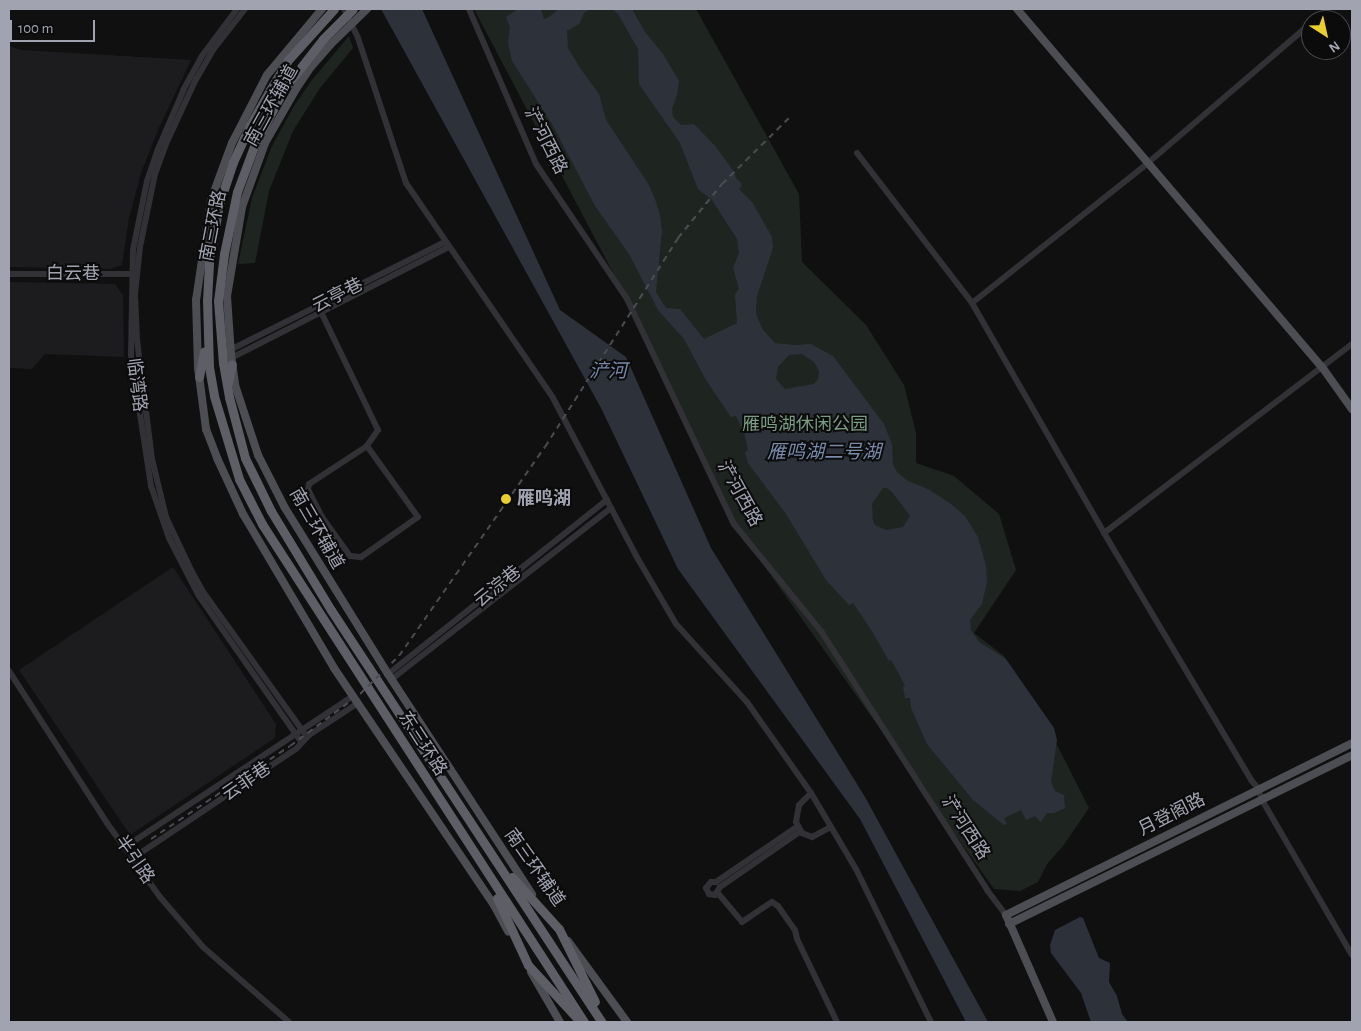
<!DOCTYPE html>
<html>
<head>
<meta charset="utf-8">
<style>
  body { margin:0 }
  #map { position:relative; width:1361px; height:1031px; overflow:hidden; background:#101011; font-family:"Alegreya Sans","Noto Sans SC",sans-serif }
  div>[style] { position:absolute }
  .built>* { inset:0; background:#1c1c1e }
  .green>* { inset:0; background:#1e2520 }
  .water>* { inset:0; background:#2c313a }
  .minor>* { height:6px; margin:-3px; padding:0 3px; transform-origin:3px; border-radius:3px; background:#313136 }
  .major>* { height:8px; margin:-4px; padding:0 4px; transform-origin:4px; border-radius:4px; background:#4d4d54 }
  .highway>* { height:9px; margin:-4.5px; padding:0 4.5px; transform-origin:4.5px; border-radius:4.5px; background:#5d5e66 }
  .rail>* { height:2px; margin-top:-1px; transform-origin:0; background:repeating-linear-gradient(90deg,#4b4c52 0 6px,transparent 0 11px) }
  .major-bridge>* { height:8px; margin:-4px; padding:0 4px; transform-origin:4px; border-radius:4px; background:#4d4d54 }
  .highway-bridge>* { height:9px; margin:-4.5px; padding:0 4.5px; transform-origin:4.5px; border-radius:4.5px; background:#5d5e66 }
  .dots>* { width:14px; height:14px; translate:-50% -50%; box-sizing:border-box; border:2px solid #0b0b0c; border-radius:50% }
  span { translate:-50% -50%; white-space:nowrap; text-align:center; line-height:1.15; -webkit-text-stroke:4px #0b0b0c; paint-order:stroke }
  .street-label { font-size:18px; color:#a1a3b1 }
  .park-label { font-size:18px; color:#799c82 }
  .poi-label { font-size:18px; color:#a1a3b1; font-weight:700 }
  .left { translate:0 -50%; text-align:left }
  .water-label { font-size:19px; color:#798aab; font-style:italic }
  .frame { position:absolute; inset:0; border:10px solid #a1a3b1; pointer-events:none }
  .north { position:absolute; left:1301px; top:10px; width:50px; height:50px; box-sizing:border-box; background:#0b0b0c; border:1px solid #47484e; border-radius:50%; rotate:145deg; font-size:14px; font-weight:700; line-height:20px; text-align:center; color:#a1a3b1 }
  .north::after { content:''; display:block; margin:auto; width:18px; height:22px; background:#e8ce30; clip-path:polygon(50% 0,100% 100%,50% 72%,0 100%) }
  .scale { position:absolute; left:10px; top:20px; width:85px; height:22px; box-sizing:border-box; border:2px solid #a1a3b1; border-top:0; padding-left:6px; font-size:15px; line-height:18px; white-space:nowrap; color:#a1a3b1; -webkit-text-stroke:4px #0b0b0c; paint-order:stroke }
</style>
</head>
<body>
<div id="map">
  <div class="built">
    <i style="clip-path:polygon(9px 46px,21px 50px,191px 60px,158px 130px,141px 173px,129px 218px,122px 265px,110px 269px,9px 267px)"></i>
    <i style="clip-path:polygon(9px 282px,115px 284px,123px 295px,124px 357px,45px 354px,32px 369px,9px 368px)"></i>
    <i style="clip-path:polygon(173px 567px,276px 724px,275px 738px,130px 835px,19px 670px)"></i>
  </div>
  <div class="green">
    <i style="clip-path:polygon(474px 9px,696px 9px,799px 194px,802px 262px,866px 325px,904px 385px,916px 433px,916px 463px,954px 476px,999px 514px,1016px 570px,974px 633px,1004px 656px,1053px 737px,1089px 808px,1063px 846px,1047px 864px,1038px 882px,1020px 891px,994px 889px,738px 529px,627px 299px)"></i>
    <i style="clip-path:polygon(349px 36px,353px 48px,320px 88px,293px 131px,269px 191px,255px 263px,238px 264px,252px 198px,272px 146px,294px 106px,312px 80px)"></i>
  </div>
  <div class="water">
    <i style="clip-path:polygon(381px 9px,422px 9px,560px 310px,626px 357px,711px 548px,865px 797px,988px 1022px,966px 1022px,860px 819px,678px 569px,601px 408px)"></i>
    <i style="clip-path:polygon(evenodd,518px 9px,541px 9px,544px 19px,549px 17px,559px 9px,590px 9px,584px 13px,579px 24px,567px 31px,568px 48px,580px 68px,599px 94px,606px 120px,649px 185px,655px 199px,660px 215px,662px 231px,656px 292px,666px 308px,680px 309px,704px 339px,737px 323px,735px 294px,739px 289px,733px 268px,739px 253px,737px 239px,712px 200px,698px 189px,680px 143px,639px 84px,638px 49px,618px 14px,612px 9px,632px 9px,645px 32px,663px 54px,679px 81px,677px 95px,672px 109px,673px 117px,681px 125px,694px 124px,716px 147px,734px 172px,736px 178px,741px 183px,742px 186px,739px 189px,752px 202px,772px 237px,773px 248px,757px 296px,756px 314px,763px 330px,775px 343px,794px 345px,811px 344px,833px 356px,884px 424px,892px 444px,893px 464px,897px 472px,908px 481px,928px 489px,951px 504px,965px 516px,978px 537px,986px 566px,987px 582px,982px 604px,970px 620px,971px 630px,979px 642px,1006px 659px,1054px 728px,1057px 740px,1051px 782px,1055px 791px,1064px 795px,1065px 808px,1054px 813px,1047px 813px,1041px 822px,1035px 816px,1026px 820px,1021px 810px,1004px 818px,1007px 824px,1004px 825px,973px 800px,927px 744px,911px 708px,910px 698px,905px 698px,903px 687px,905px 686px,898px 672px,891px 660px,889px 661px,873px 633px,853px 603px,849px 605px,826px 580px,786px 514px,748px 463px,745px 452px,748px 450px,745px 436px,736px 416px,731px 417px,706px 380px,684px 339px,658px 310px,629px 254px,595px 206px,552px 124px,512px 61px,508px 43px,510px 27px,506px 17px,518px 9px,802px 354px,814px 362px,819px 371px,818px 379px,814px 384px,785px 389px,776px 379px,778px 367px,789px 355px,802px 354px,518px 9px,883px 488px,887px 488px,892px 492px,910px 516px,903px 527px,886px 530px,875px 525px,873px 521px,872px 504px,883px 488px)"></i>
    <i style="clip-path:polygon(1080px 917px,1083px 918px,1099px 958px,1110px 963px,1109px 982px,1117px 996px,1122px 1014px,1128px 1022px,1091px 1022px,1081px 993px,1051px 953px,1050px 945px,1055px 930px)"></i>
  </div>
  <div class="minor">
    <i style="left:237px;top:9px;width:59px;rotate:126.7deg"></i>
    <i style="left:202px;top:56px;width:38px;rotate:119deg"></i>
    <i style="left:184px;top:89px;width:65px;rotate:113.4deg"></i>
    <i style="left:158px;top:149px;width:34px;rotate:109deg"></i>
    <i style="left:147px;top:181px;width:70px;rotate:101.5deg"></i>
    <i style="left:133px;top:250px;width:105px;rotate:91.1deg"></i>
    <i style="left:131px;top:355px;width:133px;rotate:81.3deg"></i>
    <i style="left:151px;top:486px;width:55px;rotate:70.9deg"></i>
    <i style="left:169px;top:538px;width:65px;rotate:62.7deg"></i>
    <i style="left:199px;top:596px;width:179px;rotate:55deg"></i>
    <i style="left:245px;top:9px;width:52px;rotate:128deg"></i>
    <i style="left:213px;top:50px;width:34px;rotate:120deg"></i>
    <i style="left:196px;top:79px;width:72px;rotate:114.8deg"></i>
    <i style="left:166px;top:144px;width:32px;rotate:110deg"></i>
    <i style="left:155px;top:174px;width:75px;rotate:101.6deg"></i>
    <i style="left:140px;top:247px;width:47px;rotate:96.1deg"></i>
    <i style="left:135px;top:294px;width:46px;rotate:87.5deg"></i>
    <i style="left:137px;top:340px;width:120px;rotate:82.8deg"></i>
    <i style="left:152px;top:459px;width:60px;rotate:76.4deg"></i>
    <i style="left:166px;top:517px;width:59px;rotate:64.7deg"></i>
    <i style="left:191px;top:570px;width:26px;rotate:61deg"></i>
    <i style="left:204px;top:593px;width:177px;rotate:54.4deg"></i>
    <i style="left:344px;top:9px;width:32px;rotate:64deg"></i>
    <i style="left:358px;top:38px;width:153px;rotate:71.7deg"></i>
    <i style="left:406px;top:183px;width:260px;rotate:55.6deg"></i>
    <i style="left:553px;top:398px;width:182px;rotate:62.2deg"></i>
    <i style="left:638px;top:559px;width:75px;rotate:59.7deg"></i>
    <i style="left:676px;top:624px;width:105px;rotate:47.7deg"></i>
    <i style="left:747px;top:702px;width:111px;rotate:54.9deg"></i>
    <i style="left:811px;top:793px;width:88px;rotate:59.4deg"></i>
    <i style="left:856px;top:869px;width:170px;rotate:63.9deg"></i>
    <i style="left:469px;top:9px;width:169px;rotate:66.6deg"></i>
    <i style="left:536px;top:164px;width:163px;rotate:56deg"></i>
    <i style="left:627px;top:299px;width:249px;rotate:64.6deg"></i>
    <i style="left:734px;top:524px;width:138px;rotate:50.9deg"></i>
    <i style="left:821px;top:631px;width:308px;rotate:57.3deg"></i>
    <i style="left:987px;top:890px;width:31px;rotate:53deg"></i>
    <i style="left:1315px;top:20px;width:17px;rotate:-40deg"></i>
    <i style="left:857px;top:153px;width:189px;rotate:52.5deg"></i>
    <i style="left:972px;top:303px;width:265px;rotate:60.1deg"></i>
    <i style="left:1104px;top:533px;width:287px;rotate:59.2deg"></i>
    <i style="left:1251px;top:780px;width:11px;rotate:49deg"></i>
    <i style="left:1258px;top:788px;width:13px;rotate:72deg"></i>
    <i style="left:1262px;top:800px;width:179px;rotate:59.9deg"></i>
    <i style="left:9px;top:274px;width:126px"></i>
    <i style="left:972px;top:303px;width:226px;rotate:-38.5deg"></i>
    <i style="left:1149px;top:162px;width:213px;rotate:-40.6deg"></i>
    <i style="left:321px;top:312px;width:131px;rotate:64.2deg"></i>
    <i style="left:378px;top:430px;width:19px;rotate:125deg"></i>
    <i style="left:367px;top:446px;width:87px;rotate:54.3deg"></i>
    <i style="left:418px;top:517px;width:70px;rotate:144.9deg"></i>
    <i style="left:361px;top:557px;width:11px;rotate:-175deg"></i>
    <i style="left:350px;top:556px;width:48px;rotate:-125.7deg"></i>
    <i style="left:322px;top:517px;width:30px;rotate:-117deg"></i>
    <i style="left:308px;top:490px;width:6px;rotate:-81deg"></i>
    <i style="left:309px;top:484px;width:69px;rotate:-33.2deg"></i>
    <i style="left:230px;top:350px;width:241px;rotate:-26.7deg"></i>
    <i style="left:231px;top:358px;width:245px;rotate:-27deg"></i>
    <i style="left:1104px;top:533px;width:312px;rotate:-37.3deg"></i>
    <i style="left:9px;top:671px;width:181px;rotate:57.2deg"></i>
    <i style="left:107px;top:823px;width:91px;rotate:54.4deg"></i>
    <i style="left:160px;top:897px;width:66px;rotate:49.3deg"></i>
    <i style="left:203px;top:947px;width:114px;rotate:41.1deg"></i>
    <i style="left:388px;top:674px;width:280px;rotate:-38.5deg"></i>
    <i style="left:392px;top:679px;width:278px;rotate:-38deg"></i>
    <i style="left:811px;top:793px;width:17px;rotate:135deg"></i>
    <i style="left:799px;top:805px;width:17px;rotate:100deg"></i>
    <i style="left:796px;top:822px;width:13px;rotate:61deg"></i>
    <i style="left:802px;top:833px;width:11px;rotate:22deg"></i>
    <i style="left:812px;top:837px;width:21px;rotate:-28deg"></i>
    <i style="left:798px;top:826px;width:99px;rotate:145.7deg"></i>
    <i style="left:716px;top:882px;width:5px;rotate:180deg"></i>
    <i style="left:711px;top:882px;width:8px;rotate:130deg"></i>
    <i style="left:706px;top:888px;width:7px;rotate:63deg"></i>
    <i style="left:709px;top:894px;width:6px;rotate:9deg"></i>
    <i style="left:715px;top:895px;width:9px;rotate:-58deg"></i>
    <i style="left:720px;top:887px;width:98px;rotate:-34.7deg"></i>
    <i style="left:125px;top:847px;width:273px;rotate:-33.5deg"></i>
    <i style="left:133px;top:858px;width:196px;rotate:-33.8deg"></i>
    <i style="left:296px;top:749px;width:19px;rotate:-47deg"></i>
    <i style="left:309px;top:735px;width:59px;rotate:-33.1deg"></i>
    <i style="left:717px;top:892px;width:39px;rotate:50deg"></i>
    <i style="left:742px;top:922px;width:36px;rotate:-34deg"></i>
    <i style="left:772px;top:902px;width:7px;rotate:34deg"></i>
    <i style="left:778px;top:906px;width:29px;rotate:55deg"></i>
    <i style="left:795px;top:930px;width:9px;rotate:77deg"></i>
    <i style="left:797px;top:939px;width:92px;rotate:64.3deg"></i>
  </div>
  <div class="major">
    <i style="left:322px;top:9px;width:86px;rotate:129.8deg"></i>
    <i style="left:267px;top:75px;width:76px;rotate:117.2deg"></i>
    <i style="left:232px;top:143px;width:61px;rotate:110.2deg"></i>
    <i style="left:211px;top:200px;width:101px;rotate:98.5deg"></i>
    <i style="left:196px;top:300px;width:68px;rotate:88.3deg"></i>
    <i style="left:198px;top:368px;width:62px;rotate:82.5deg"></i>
    <i style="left:206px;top:429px;width:31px;rotate:69deg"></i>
    <i style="left:217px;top:458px;width:62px;rotate:65.1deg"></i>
    <i style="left:243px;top:514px;width:179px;rotate:59.4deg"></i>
    <i style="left:334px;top:668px;width:286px;rotate:56deg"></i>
    <i style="left:494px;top:905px;width:30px;rotate:62deg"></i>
    <i style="left:1017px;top:9px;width:470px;rotate:49.6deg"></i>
    <i style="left:1322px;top:367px;width:52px;rotate:54.5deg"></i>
    <i style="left:227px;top:296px;width:59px;rotate:86.1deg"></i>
    <i style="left:231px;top:355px;width:30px;rotate:82deg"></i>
    <i style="left:235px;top:385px;width:74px;rotate:71.8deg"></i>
    <i style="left:258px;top:455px;width:59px;rotate:63deg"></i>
    <i style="left:285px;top:508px;width:195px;rotate:58.2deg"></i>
    <i style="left:388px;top:674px;width:263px;rotate:56.8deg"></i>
    <i style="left:1009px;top:924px;width:382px;rotate:-26.2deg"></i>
    <i style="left:568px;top:941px;width:100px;rotate:53.9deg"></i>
    <i style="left:531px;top:972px;width:58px;rotate:59.9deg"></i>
    <i style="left:1053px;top:1022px;width:117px;rotate:-113.7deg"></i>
    <i style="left:1006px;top:915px;width:386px;rotate:-26.4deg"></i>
  </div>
  <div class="highway">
    <i style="left:334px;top:9px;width:69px;rotate:132deg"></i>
    <i style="left:288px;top:60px;width:35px;rotate:121deg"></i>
    <i style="left:270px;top:90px;width:40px;rotate:119.7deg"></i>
    <i style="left:250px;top:125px;width:41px;rotate:114.7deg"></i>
    <i style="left:233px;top:162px;width:44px;rotate:108.4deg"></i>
    <i style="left:219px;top:204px;width:60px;rotate:99.6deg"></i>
    <i style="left:209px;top:263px;width:37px;rotate:93deg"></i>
    <i style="left:207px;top:300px;width:67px;rotate:88.3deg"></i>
    <i style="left:209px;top:367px;width:29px;rotate:80deg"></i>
    <i style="left:214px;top:396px;width:87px;rotate:73.2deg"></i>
    <i style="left:239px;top:479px;width:51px;rotate:62.9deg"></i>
    <i style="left:262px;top:524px;width:593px;rotate:57.11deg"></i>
    <i style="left:218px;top:301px;width:62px;rotate:85.4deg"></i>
    <i style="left:223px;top:363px;width:35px;rotate:80deg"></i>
    <i style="left:229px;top:397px;width:63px;rotate:75.3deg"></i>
    <i style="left:245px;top:458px;width:59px;rotate:63.9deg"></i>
    <i style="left:271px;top:511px;width:116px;rotate:58.8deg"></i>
    <i style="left:331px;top:610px;width:493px;rotate:56.7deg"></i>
    <i style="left:199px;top:377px;width:26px;rotate:-79deg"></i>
    <i style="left:228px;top:383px;width:19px;rotate:-78deg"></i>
    <i style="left:512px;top:877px;width:70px;rotate:47.9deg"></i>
    <i style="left:559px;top:929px;width:81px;rotate:63.7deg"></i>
    <i style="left:497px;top:898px;width:74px;rotate:65.2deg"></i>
    <i style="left:528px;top:965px;width:71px;rotate:47.3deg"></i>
  </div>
  <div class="rail">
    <i style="left:151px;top:839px;width:167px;rotate:-33.8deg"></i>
    <i style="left:290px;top:746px;width:87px;rotate:-36.6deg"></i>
    <i style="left:360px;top:694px;width:54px;rotate:-44.3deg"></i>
    <i style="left:399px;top:656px;width:255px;rotate:-55.1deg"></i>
    <i style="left:545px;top:447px;width:248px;rotate:-57.5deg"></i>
    <i style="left:678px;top:238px;width:70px;rotate:-50.8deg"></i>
    <i style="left:722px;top:184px;width:95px;rotate:-44.6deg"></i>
  </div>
  <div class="major-bridge">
    <i style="left:227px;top:296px;width:90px;rotate:-80.4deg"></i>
    <i style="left:242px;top:207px;width:68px;rotate:-70.2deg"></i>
    <i style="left:265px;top:143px;width:62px;rotate:-60.1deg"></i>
    <i style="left:296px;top:89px;width:27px;rotate:-56deg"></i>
    <i style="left:311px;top:67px;width:29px;rotate:-49deg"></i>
    <i style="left:330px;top:45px;width:52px;rotate:-44.2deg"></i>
  </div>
  <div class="highway-bridge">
    <i style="left:218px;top:301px;width:47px;rotate:-82.7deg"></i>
    <i style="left:224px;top:254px;width:63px;rotate:-78.2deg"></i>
    <i style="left:237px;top:192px;width:54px;rotate:-69.6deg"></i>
    <i style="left:256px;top:141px;width:59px;rotate:-61.7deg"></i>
    <i style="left:284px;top:89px;width:63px;rotate:-52deg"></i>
    <i style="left:323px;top:39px;width:42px;rotate:-45deg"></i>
  </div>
  <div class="dots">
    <i style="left:506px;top:499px;background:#e8ce30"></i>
  </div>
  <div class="street-label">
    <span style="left:272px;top:106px;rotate:-61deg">南三环辅道</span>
    <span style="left:545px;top:141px;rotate:63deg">浐河西路</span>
    <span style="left:214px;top:226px;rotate:-79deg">南三环路</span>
    <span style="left:73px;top:274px">白云巷</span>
    <span style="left:338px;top:296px;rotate:-27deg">云亭巷</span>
    <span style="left:136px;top:385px;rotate:83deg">临湾路</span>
    <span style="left:739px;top:494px;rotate:61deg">浐河西路</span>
    <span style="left:316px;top:529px;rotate:60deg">南三环辅道</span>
    <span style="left:498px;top:587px;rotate:-39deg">云淙巷</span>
    <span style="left:422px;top:744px;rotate:57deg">东三环路</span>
    <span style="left:247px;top:782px;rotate:-34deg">云菲巷</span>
    <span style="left:1172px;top:815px;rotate:-27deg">月登阁路</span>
    <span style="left:965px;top:828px;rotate:57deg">浐河西路</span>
    <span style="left:134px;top:860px;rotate:55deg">半引路</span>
    <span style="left:534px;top:868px;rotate:55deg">南三环辅道</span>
  </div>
  <div class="park-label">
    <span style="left:805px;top:425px">雁鸣湖休闲公园</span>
  </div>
  <div class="poi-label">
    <span class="left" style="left:517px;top:499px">雁鸣湖</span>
  </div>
  <div class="water-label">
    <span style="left:608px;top:372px">浐河</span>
    <span style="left:824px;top:453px">雁鸣湖二号湖</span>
  </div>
  <div class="frame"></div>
  <div class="north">N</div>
  <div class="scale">100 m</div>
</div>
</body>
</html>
